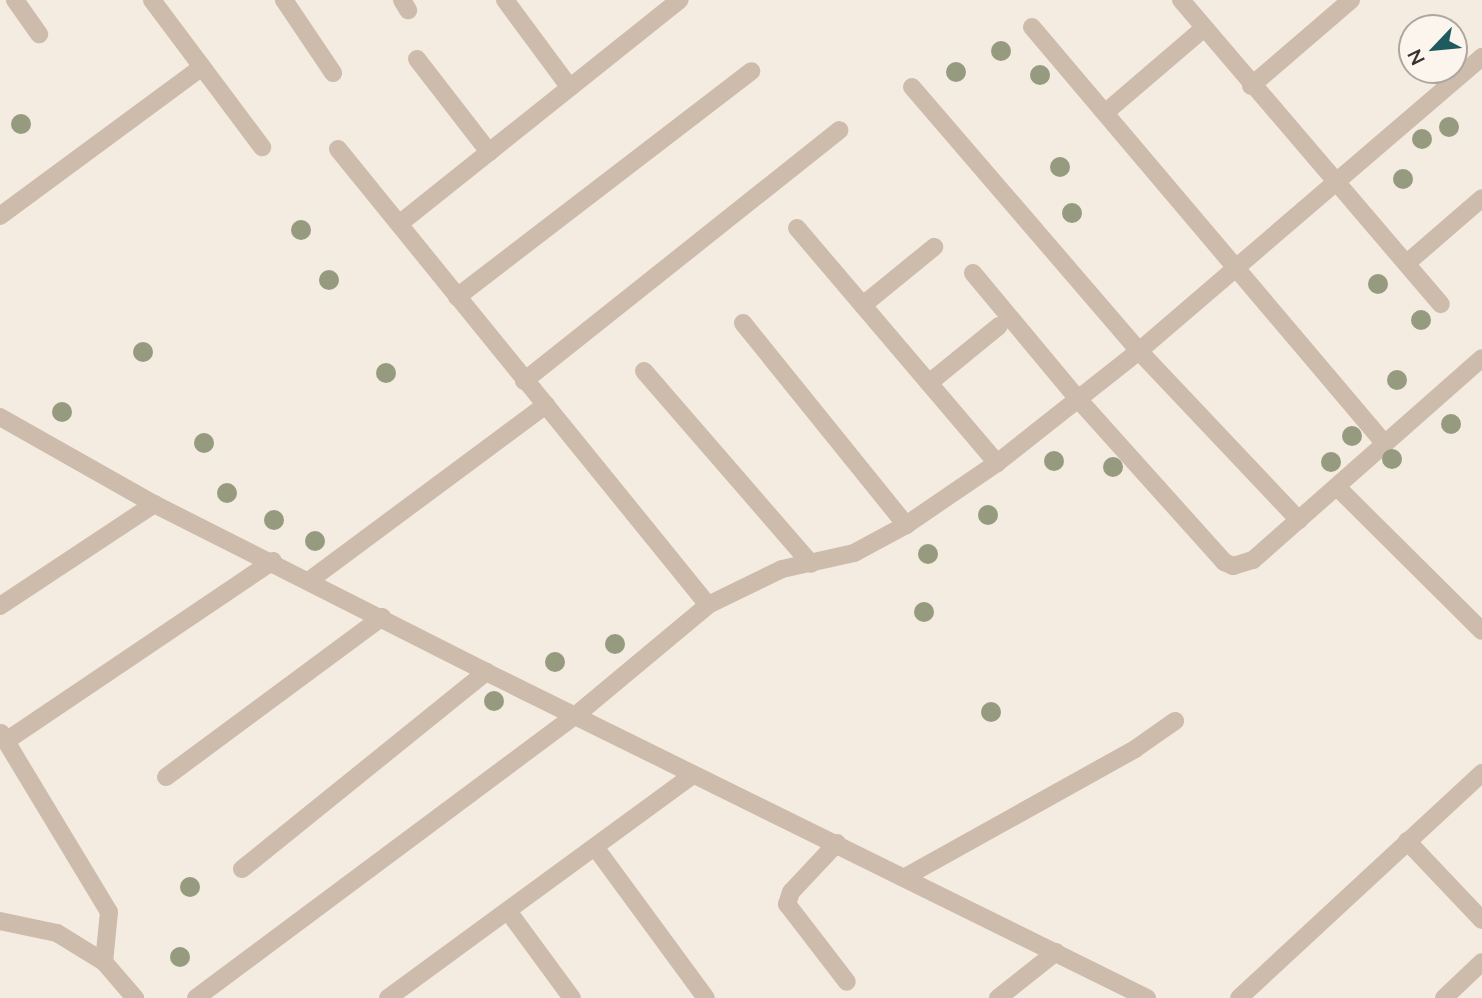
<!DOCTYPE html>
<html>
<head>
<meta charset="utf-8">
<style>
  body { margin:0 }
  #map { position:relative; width:1482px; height:998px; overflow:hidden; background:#f4ebe1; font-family:Lato,sans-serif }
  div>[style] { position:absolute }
  .minor>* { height:18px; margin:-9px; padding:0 9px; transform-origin:9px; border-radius:9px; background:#cdbbac }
  .trees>* { width:20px; height:20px; margin:-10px; border-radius:50%; background:#969b7f }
  span { translate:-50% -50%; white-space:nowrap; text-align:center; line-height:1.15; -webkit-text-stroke:5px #fbf5ee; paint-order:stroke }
  .north { position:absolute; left:1398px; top:14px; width:70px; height:70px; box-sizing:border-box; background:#fbf5ee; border:2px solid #aea6a0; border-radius:50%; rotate:244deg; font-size:19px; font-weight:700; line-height:28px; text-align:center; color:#3b302b }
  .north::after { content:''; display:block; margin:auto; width:24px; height:32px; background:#1f5a5e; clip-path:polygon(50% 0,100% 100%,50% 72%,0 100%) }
</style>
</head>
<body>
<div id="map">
  <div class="minor">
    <i style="left:15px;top:0;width:42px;rotate:54.8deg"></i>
    <i style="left:152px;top:0;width:184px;rotate:53.2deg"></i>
    <i style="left:284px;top:0;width:88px;rotate:56.1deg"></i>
    <i style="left:402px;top:0;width:12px;rotate:59deg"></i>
    <i style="left:505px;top:0;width:109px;rotate:53.5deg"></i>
    <i style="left:1181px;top:0;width:400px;rotate:49.5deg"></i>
    <i style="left:1032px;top:27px;width:546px;rotate:49.75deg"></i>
    <i style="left:417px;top:59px;width:118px;rotate:52.3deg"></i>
    <i style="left:1251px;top:86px;width:132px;rotate:-40.7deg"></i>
    <i style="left:912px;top:87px;width:348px;rotate:49.3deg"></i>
    <i style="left:1139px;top:351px;width:233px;rotate:46.6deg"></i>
    <i style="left:1106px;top:112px;width:129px;rotate:-40.6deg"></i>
    <i style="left:338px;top:149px;width:587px;rotate:50.94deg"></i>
    <i style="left:0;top:216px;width:251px;rotate:-36.4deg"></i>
    <i style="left:399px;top:224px;width:359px;rotate:-38.6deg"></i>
    <i style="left:797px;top:228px;width:309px;rotate:49.6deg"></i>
    <i style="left:1407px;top:263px;width:99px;rotate:-40.9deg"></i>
    <i style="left:973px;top:273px;width:164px;rotate:50.2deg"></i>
    <i style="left:1078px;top:399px;width:219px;rotate:48.1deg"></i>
    <i style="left:1224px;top:562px;width:10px;rotate:24deg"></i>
    <i style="left:1233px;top:566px;width:21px;rotate:-17deg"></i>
    <i style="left:1253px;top:560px;width:305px;rotate:-41.4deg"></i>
    <i style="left:457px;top:297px;width:371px;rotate:-37.5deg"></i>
    <i style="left:863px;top:305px;width:92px;rotate:-39.2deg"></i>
    <i style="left:743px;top:323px;width:260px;rotate:51.1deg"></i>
    <i style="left:644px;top:371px;width:255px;rotate:49.1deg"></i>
    <i style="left:524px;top:381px;width:403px;rotate:-38.5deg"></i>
    <i style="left:929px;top:383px;width:90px;rotate:-39.2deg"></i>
    <i style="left:0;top:417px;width:177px;rotate:29.5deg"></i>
    <i style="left:154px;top:504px;width:372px;rotate:26.8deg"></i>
    <i style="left:486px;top:672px;width:737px;rotate:26.25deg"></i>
    <i style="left:1337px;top:487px;width:204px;rotate:44.8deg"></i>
    <i style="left:310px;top:580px;width:294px;rotate:-36.6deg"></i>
    <i style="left:0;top:606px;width:185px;rotate:-33.5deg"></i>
    <i style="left:1px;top:733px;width:209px;rotate:58.9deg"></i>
    <i style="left:109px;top:912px;width:50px;rotate:95.7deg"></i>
    <i style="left:6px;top:741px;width:322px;rotate:-34deg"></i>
    <i style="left:166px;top:777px;width:269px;rotate:-36.5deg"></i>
    <i style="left:1407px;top:841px;width:109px;rotate:46.5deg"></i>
    <i style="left:837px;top:843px;width:67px;rotate:133.2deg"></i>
    <i style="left:791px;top:892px;width:13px;rotate:108deg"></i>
    <i style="left:787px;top:904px;width:98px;rotate:52.4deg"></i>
    <i style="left:595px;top:847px;width:187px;rotate:53.7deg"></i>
    <i style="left:242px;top:869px;width:314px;rotate:-38.9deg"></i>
    <i style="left:907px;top:876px;width:261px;rotate:-29.1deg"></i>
    <i style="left:1135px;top:749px;width:49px;rotate:-35deg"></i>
    <i style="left:508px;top:911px;width:108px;rotate:53.7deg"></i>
    <i style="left:0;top:921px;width:58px;rotate:11.9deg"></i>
    <i style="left:57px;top:933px;width:55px;rotate:31.7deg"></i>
    <i style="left:104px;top:962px;width:48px;rotate:49.3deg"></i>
    <i style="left:196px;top:998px;width:472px;rotate:-36.7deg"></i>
    <i style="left:575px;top:716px;width:173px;rotate:-39.8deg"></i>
    <i style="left:708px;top:605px;width:82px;rotate:-25.9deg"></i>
    <i style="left:782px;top:569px;width:74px;rotate:-12.5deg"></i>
    <i style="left:854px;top:553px;width:59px;rotate:-28.3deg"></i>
    <i style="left:906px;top:525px;width:110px;rotate:-34.3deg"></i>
    <i style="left:997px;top:463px;width:181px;rotate:-38.3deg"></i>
    <i style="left:1139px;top:351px;width:452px;rotate:-40.6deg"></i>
    <i style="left:388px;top:998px;width:378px;rotate:-36.2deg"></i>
    <i style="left:998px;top:998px;width:74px;rotate:-38.4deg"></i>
    <i style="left:1239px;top:998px;width:331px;rotate:-42.8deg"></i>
    <i style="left:1444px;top:998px;width:52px;rotate:-43.5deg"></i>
  </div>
  <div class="trees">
    <i style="left:1001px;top:51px"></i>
    <i style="left:956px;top:72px"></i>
    <i style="left:1040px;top:75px"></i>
    <i style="left:21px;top:124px"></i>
    <i style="left:1449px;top:127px"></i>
    <i style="left:1422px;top:139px"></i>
    <i style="left:1060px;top:167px"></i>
    <i style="left:1403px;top:179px"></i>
    <i style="left:1072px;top:213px"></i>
    <i style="left:301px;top:230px"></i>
    <i style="left:329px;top:280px"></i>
    <i style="left:1378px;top:284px"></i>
    <i style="left:1421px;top:320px"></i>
    <i style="left:143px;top:352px"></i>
    <i style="left:386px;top:373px"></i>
    <i style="left:1397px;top:380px"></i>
    <i style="left:62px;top:412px"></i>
    <i style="left:1451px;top:424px"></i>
    <i style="left:1352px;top:436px"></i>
    <i style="left:204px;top:443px"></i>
    <i style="left:1392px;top:459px"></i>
    <i style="left:1054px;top:461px"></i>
    <i style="left:1331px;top:462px"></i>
    <i style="left:1113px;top:467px"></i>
    <i style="left:227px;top:493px"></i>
    <i style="left:988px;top:515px"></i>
    <i style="left:274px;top:520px"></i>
    <i style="left:315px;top:541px"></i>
    <i style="left:928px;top:554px"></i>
    <i style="left:924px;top:612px"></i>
    <i style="left:615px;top:644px"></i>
    <i style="left:555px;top:662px"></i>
    <i style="left:494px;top:701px"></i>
    <i style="left:991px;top:712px"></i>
    <i style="left:190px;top:887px"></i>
    <i style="left:180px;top:957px"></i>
  </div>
  <div class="north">N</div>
</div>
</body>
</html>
